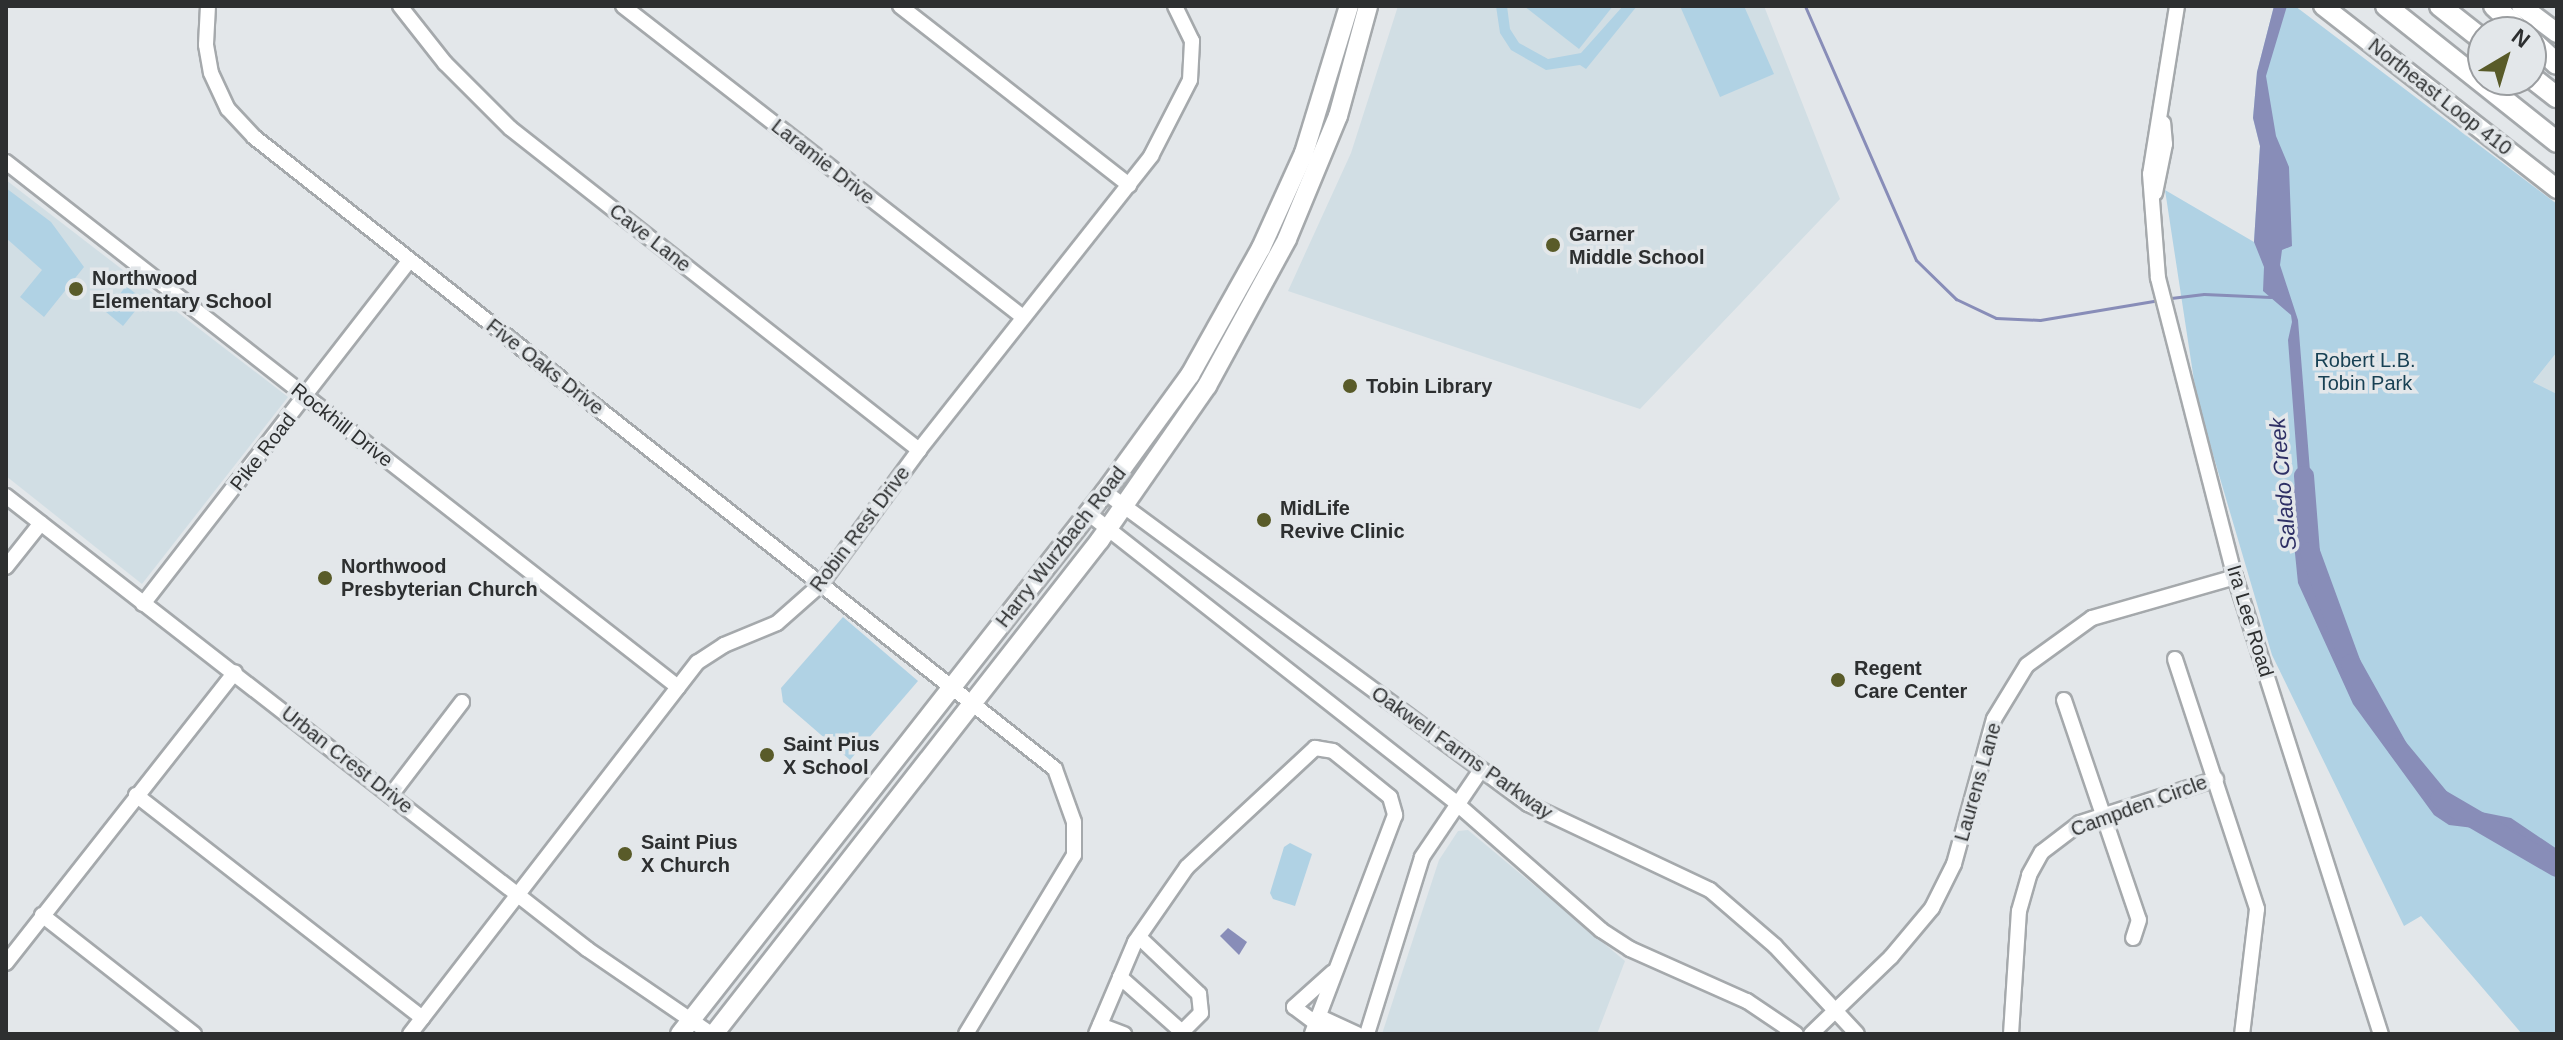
<!DOCTYPE html>
<html>
<head>
<meta charset="utf-8">
<style>
  body { margin:0 }
  #map { position:relative; width:2563px; height:1040px; overflow:hidden; background:#e3e7ea; font-family:Arial,sans-serif }
  div>[style] { position:absolute }
  .built>* { inset:0; background:#d1dee4 }
  .green>* { inset:0; background:#b0d2e4 }
  .water>* { inset:0; background:#888db8 }
  .stream>* { height:3px; margin:-1.5px; padding:0 1.5px; transform-origin:1.5px; border-radius:1.5px; background:#888db8 }
  .river>* { height:20px; margin:-10px; padding:0 10px; transform-origin:10px; border-radius:10px; background:#888db8 }
  .roads { filter:drop-shadow(2px 0 #a5a9ac) drop-shadow(-2px 0 #a5a9ac) drop-shadow(0 2px #a5a9ac) drop-shadow(0 -2px #a5a9ac) }
  .minor>* { height:14px; margin:-7px; padding:0 7px; transform-origin:7px; border-radius:7px; background:#fff }
  .major>* { height:18px; margin:-9px; padding:0 9px; transform-origin:9px; border-radius:9px; background:#fff }
  .highway>* { height:20px; margin:-10px; padding:0 10px; transform-origin:10px; border-radius:10px; background:#fff }
  .dots>* { width:22px; height:22px; translate:-50% -50%; box-sizing:border-box; border:4px solid #e3e7ea; border-radius:50% }
  span { translate:-50% -50%; white-space:nowrap; text-align:center; line-height:1.15; -webkit-text-stroke:7px #e3e7ea; paint-order:stroke }
  .street-label { font-size:20px; color:#2d2f30 }
  .poi-label { font-size:20px; color:#2d2f30; font-weight:700 }
  .left { translate:0 -50%; text-align:left }
  .park-label { font-size:20px; color:#184154 }
  .water-label { font-size:22px; color:#2e2f65; font-style:italic }
  .frame { position:absolute; inset:0; border:8px solid #2d2f30; pointer-events:none }
  .north { position:absolute; left:2467px; top:16px; width:80px; height:80px; box-sizing:border-box; background:#e3e7ea; border:2px solid #9a9da0; border-radius:50%; rotate:38deg; font-size:22px; font-weight:700; line-height:32px; text-align:center; color:#2d2f30 }
  .north::after { content:''; display:block; margin:auto; width:28px; height:36px; background:#595b29; clip-path:polygon(50% 0,100% 100%,50% 72%,0 100%) }
</style>
</head>
<body>
<div id="map">
  <div class="built">
    <i style="clip-path:polygon(1398px 6px,1764px 6px,1840px 199px,1640px 409px,1288px 291px,1351px 153px)"></i>
    <i style="clip-path:polygon(6px 180px,288px 397px,142px 584px,6px 476px)"></i>
    <i style="clip-path:polygon(2557px 352px,2557px 394px,2533px 382px)"></i>
    <i style="clip-path:polygon(1468px 830px,1625px 961px,1597px 1034px,1382px 1034px,1439px 860px,1458px 831px)"></i>
  </div>
  <div class="green">
    <i style="clip-path:polygon(1496px 6px,1507px 6px,1510px 29px,1519px 43px,1548px 59px,1581px 53px,1623px 6px,1637px 6px,1586px 69px,1580px 65px,1546px 70px,1511px 50px,1500px 33px)"></i>
    <i style="clip-path:polygon(1524px 6px,1613px 6px,1579px 49px)"></i>
    <i style="clip-path:polygon(1680px 6px,1744px 6px,1774px 74px,1720px 97px)"></i>
    <i style="clip-path:polygon(2274px 6px,2295px 6px,2557px 204px,2557px 352px,2533px 382px,2557px 394px,2557px 1034px,2522px 1034px,2421px 916px,2404px 926px,2272px 655px,2197px 400px,2165px 190px,2254px 242px,2260px 146px,2253px 118px,2257px 72px)"></i>
    <i style="clip-path:polygon(6px 188px,51px 222px,84px 267px,44px 317px,20px 297px,42px 270px,6px 238px)"></i>
    <i style="clip-path:polygon(126px 286px,144px 300px,123px 326px,106px 312px)"></i>
    <i style="clip-path:polygon(843px 617px,918px 681px,850px 760px,783px 702px,781px 688px)"></i>
    <i style="clip-path:polygon(1290px 843px,1312px 854px,1295px 906px,1273px 899px,1270px 893px,1284px 847px)"></i>
  </div>
  <div class="water">
    <i style="clip-path:polygon(2274px 6px,2287px 6px,2266px 76px,2276px 136px,2289px 167px,2292px 246px,2282px 250px,2280px 265px,2298px 320px,2310px 471px,2304px 541px,2317px 592px,2335px 632px,2354px 656px,2378px 719px,2439px 804px,2454px 813px,2471px 810px,2511px 818px,2557px 849px,2557px 873px,2541px 852px,2492px 837px,2490px 830px,2449px 825px,2434px 815px,2353px 704px,2298px 583px,2290px 504px,2298px 473px,2288px 340px,2292px 322px,2291px 315px,2263px 291px,2264px 267px,2254px 242px,2260px 146px,2253px 118px,2257px 72px)"></i>
    <i style="clip-path:polygon(1228px 928px,1247px 942px,1239px 955px,1220px 936px)"></i>
  </div>
  <div class="stream">
    <i style="left:1805px;top:6px;width:277px;rotate:66.4deg"></i>
    <i style="left:1916px;top:260px;width:56px;rotate:44.3deg"></i>
    <i style="left:1956px;top:299px;width:44px;rotate:25.4deg"></i>
    <i style="left:1996px;top:318px;width:44px;rotate:2.6deg"></i>
    <i style="left:2040px;top:320px;width:115px;rotate:-9.5deg"></i>
    <i style="left:2171px;top:298px;width:33px;rotate:-7deg"></i>
    <i style="left:2204px;top:294px;width:67px;rotate:2.6deg"></i>
  </div>
  <div class="river">
    <i style="left:2304px;top:476px;width:76px;rotate:85.5deg"></i>
    <i style="left:2310px;top:552px;width:119px;rotate:69.9deg"></i>
    <i style="left:2351px;top:664px;width:96px;rotate:60.8deg"></i>
    <i style="left:2398px;top:748px;width:66px;rotate:50.5deg"></i>
    <i style="left:2440px;top:799px;width:135px;rotate:30.2deg"></i>
  </div>
  <div class="roads">
    <div class="minor">
      <i style="left:208px;top:6px;width:39px;rotate:93deg"></i>
      <i style="left:206px;top:45px;width:28px;rotate:80deg"></i>
      <i style="left:211px;top:73px;width:40px;rotate:65deg"></i>
      <i style="left:228px;top:109px;width:38px;rotate:47deg"></i>
      <i style="left:254px;top:137px;width:1020px;rotate:38.27deg"></i>
      <i style="left:1055px;top:769px;width:56px;rotate:70.3deg"></i>
      <i style="left:1074px;top:822px;width:33px;rotate:90deg"></i>
      <i style="left:1074px;top:855px;width:209px;rotate:121.1deg"></i>
      <i style="left:400px;top:6px;width:73px;rotate:51.7deg"></i>
      <i style="left:445px;top:63px;width:92px;rotate:45deg"></i>
      <i style="left:510px;top:128px;width:521px;rotate:38.21deg"></i>
      <i style="left:623px;top:6px;width:507px;rotate:37.87deg"></i>
      <i style="left:900px;top:6px;width:291px;rotate:38deg"></i>
      <i style="left:2177px;top:6px;width:170px;rotate:99.1deg"></i>
      <i style="left:2150px;top:174px;width:104px;rotate:85.6deg"></i>
      <i style="left:2158px;top:278px;width:309px;rotate:75.6deg"></i>
      <i style="left:2235px;top:577px;width:480px;rotate:72.3deg"></i>
      <i style="left:6px;top:162px;width:853px;rotate:38deg"></i>
      <i style="left:2155px;top:193px;width:50px;rotate:-78.5deg"></i>
      <i style="left:2165px;top:144px;width:21px;rotate:-95deg"></i>
      <i style="left:1105px;top:492px;width:526px;rotate:36.41deg"></i>
      <i style="left:1528px;top:804px;width:201px;rotate:25.3deg"></i>
      <i style="left:1710px;top:890px;width:86px;rotate:40.7deg"></i>
      <i style="left:1775px;top:946px;width:120px;rotate:47deg"></i>
      <i style="left:6px;top:496px;width:737px;rotate:37.94deg"></i>
      <i style="left:587px;top:949px;width:150px;rotate:34.4deg"></i>
      <i style="left:1088px;top:513px;width:469px;rotate:38.2deg"></i>
      <i style="left:1456px;top:803px;width:193px;rotate:41.2deg"></i>
      <i style="left:1601px;top:930px;width:35px;rotate:33deg"></i>
      <i style="left:1630px;top:949px;width:128px;rotate:24deg"></i>
      <i style="left:1747px;top:1001px;width:59px;rotate:34deg"></i>
      <i style="left:6px;top:567px;width:56px;rotate:-51.5deg"></i>
      <i style="left:143px;top:604px;width:435px;rotate:-52.2deg"></i>
      <i style="left:2175px;top:659px;width:263px;rotate:71.8deg"></i>
      <i style="left:2257px;top:909px;width:126px;rotate:96.8deg"></i>
      <i style="left:2064px;top:700px;width:232px;rotate:71.2deg"></i>
      <i style="left:2139px;top:920px;width:19px;rotate:108deg"></i>
      <i style="left:136px;top:795px;width:363px;rotate:37.9deg"></i>
      <i style="left:391px;top:795px;width:117px;rotate:-52.6deg"></i>
      <i style="left:42px;top:915px;width:193px;rotate:38.1deg"></i>
      <i style="left:1139px;top:937px;width:83px;rotate:43.5deg"></i>
      <i style="left:1199px;top:994px;width:19px;rotate:84deg"></i>
      <i style="left:1201px;top:1013px;width:30px;rotate:135deg"></i>
      <i style="left:6px;top:963px;width:370px;rotate:-51.8deg"></i>
      <i style="left:1120px;top:977px;width:83px;rotate:41.6deg"></i>
      <i style="left:1318px;top:1016px;width:43px;rotate:24.8deg"></i>
      <i style="left:1100px;top:1025px;width:26px;rotate:21deg"></i>
      <i style="left:410px;top:1034px;width:470px;rotate:-52.3deg"></i>
      <i style="left:698px;top:662px;width:31px;rotate:-33deg"></i>
      <i style="left:724px;top:645px;width:57px;rotate:-22.5deg"></i>
      <i style="left:777px;top:623px;width:57px;rotate:-41.5deg"></i>
      <i style="left:820px;top:585px;width:167px;rotate:-53.7deg"></i>
      <i style="left:919px;top:450px;width:375px;rotate:-51.7deg"></i>
      <i style="left:1151px;top:156px;width:85px;rotate:-62.8deg"></i>
      <i style="left:1190px;top:80px;width:39px;rotate:-87deg"></i>
      <i style="left:1192px;top:41px;width:39px;rotate:-116deg"></i>
      <i style="left:1096px;top:1034px;width:100px;rotate:-67deg"></i>
      <i style="left:1135px;top:942px;width:91px;rotate:-55.3deg"></i>
      <i style="left:1187px;top:867px;width:175px;rotate:-42.9deg"></i>
      <i style="left:1315px;top:748px;width:18px;rotate:9deg"></i>
      <i style="left:1333px;top:751px;width:73px;rotate:38.9deg"></i>
      <i style="left:1390px;top:797px;width:19px;rotate:74deg"></i>
      <i style="left:1395px;top:815px;width:234px;rotate:110.8deg"></i>
      <i style="left:1330px;top:1034px;width:45px;rotate:-143.1deg"></i>
      <i style="left:1294px;top:1007px;width:52px;rotate:-41.9deg"></i>
      <i style="left:1367px;top:1034px;width:185px;rotate:-72.7deg"></i>
      <i style="left:1422px;top:857px;width:105px;rotate:-55.9deg"></i>
      <i style="left:1811px;top:1034px;width:111px;rotate:-43.9deg"></i>
      <i style="left:1891px;top:957px;width:64px;rotate:-50.1deg"></i>
      <i style="left:1932px;top:908px;width:49px;rotate:-63.4deg"></i>
      <i style="left:1954px;top:864px;width:150px;rotate:-74.6deg"></i>
      <i style="left:1994px;top:719px;width:63px;rotate:-58.6deg"></i>
      <i style="left:2027px;top:665px;width:80px;rotate:-35.9deg"></i>
      <i style="left:2092px;top:618px;width:149px;rotate:-16deg"></i>
      <i style="left:2011px;top:1034px;width:123px;rotate:-86.3deg"></i>
      <i style="left:2019px;top:911px;width:37px;rotate:-74deg"></i>
      <i style="left:2029px;top:875px;width:26px;rotate:-61deg"></i>
      <i style="left:2042px;top:852px;width:48px;rotate:-37.3deg"></i>
      <i style="left:2080px;top:823px;width:143px;rotate:-17.9deg"></i>
    </div>
    <div class="major">
      <i style="left:2323px;top:6px;width:297px;rotate:38deg"></i>
      <i style="left:2521px;top:6px;width:45px;rotate:36.9deg"></i>
      <i style="left:680px;top:1034px;width:689px;rotate:-51.9deg"></i>
      <i style="left:1105px;top:492px;width:145px;rotate:-54deg"></i>
      <i style="left:1190px;top:375px;width:145px;rotate:-60.8deg"></i>
      <i style="left:1261px;top:248px;width:104px;rotate:-65.6deg"></i>
      <i style="left:1304px;top:153px;width:154px;rotate:-73deg"></i>
      <i style="left:714px;top:1034px;width:627px;rotate:-52deg"></i>
      <i style="left:1100px;top:540px;width:188px;rotate:-55.2deg"></i>
      <i style="left:1207px;top:386px;width:167px;rotate:-61.4deg"></i>
      <i style="left:1287px;top:239px;width:133px;rotate:-67.5deg"></i>
      <i style="left:1338px;top:116px;width:114px;rotate:-74.7deg"></i>
    </div>
    <div class="highway">
      <i style="left:2386px;top:6px;width:218px;rotate:38.5deg"></i>
      <i style="left:2440px;top:6px;width:55px;rotate:38.3deg"></i>
      <i style="left:2494px;top:6px;width:38px;rotate:43deg"></i>
      <i style="left:2531px;top:40px;width:35px;rotate:43deg"></i>
      <i style="left:2531px;top:77px;width:33px;rotate:38deg"></i>
    </div>
  </div>
  <div class="dots">
    <i style="left:1553px;top:245px;background:#595b29"></i>
    <i style="left:76px;top:289px;background:#595b29"></i>
    <i style="left:1350px;top:386px;background:#595b29"></i>
    <i style="left:1264px;top:520px;background:#595b29"></i>
    <i style="left:325px;top:578px;background:#595b29"></i>
    <i style="left:1838px;top:680px;background:#595b29"></i>
    <i style="left:767px;top:755px;background:#595b29"></i>
    <i style="left:625px;top:854px;background:#595b29"></i>
  </div>
  <div class="street-label">
    <span style="left:2440px;top:97px;rotate:38deg">Northeast Loop 410</span>
    <span style="left:823px;top:162px;rotate:38deg">Laramie Drive</span>
    <span style="left:650px;top:238px;rotate:38deg">Cave Lane</span>
    <span style="left:545px;top:367px;rotate:38deg">Five Oaks Drive</span>
    <span style="left:342px;top:425px;rotate:38deg">Rockhill Drive</span>
    <span style="left:263px;top:452px;rotate:-52deg">Pike Road</span>
    <span style="left:860px;top:529px;rotate:-53deg">Robin Rest Drive</span>
    <span style="left:1061px;top:547px;rotate:-52deg">Harry Wurzbach Road</span>
    <span style="left:2250px;top:621px;rotate:73deg">Ira Lee Road</span>
    <span style="left:1462px;top:753px;rotate:35deg">Oakwell Farms Parkway</span>
    <span style="left:347px;top:760px;rotate:38deg">Urban Crest Drive</span>
    <span style="left:1978px;top:782px;rotate:-74deg">Laurens Lane</span>
    <span style="left:2139px;top:806px;rotate:-20deg">Campden Circle</span>
  </div>
  <div class="poi-label">
    <span class="left" style="left:1569px;top:246px">Garner<br>Middle School</span>
    <span class="left" style="left:92px;top:290px">Northwood<br>Elementary School</span>
    <span class="left" style="left:1366px;top:386px">Tobin Library</span>
    <span class="left" style="left:1280px;top:520px">MidLife<br>Revive Clinic</span>
    <span class="left" style="left:341px;top:578px">Northwood<br>Presbyterian Church</span>
    <span class="left" style="left:1854px;top:680px">Regent<br>Care Center</span>
    <span class="left" style="left:783px;top:756px">Saint Pius<br>X School</span>
    <span class="left" style="left:641px;top:854px">Saint Pius<br>X Church</span>
  </div>
  <div class="park-label">
    <span style="left:2365px;top:372px">Robert L.B.<br>Tobin Park</span>
  </div>
  <div class="water-label">
    <span style="left:2283px;top:484px;rotate:-95deg">Salado Creek</span>
  </div>
  <div class="frame"></div>
  <div class="north">N</div>
</div>
</body>
</html>
